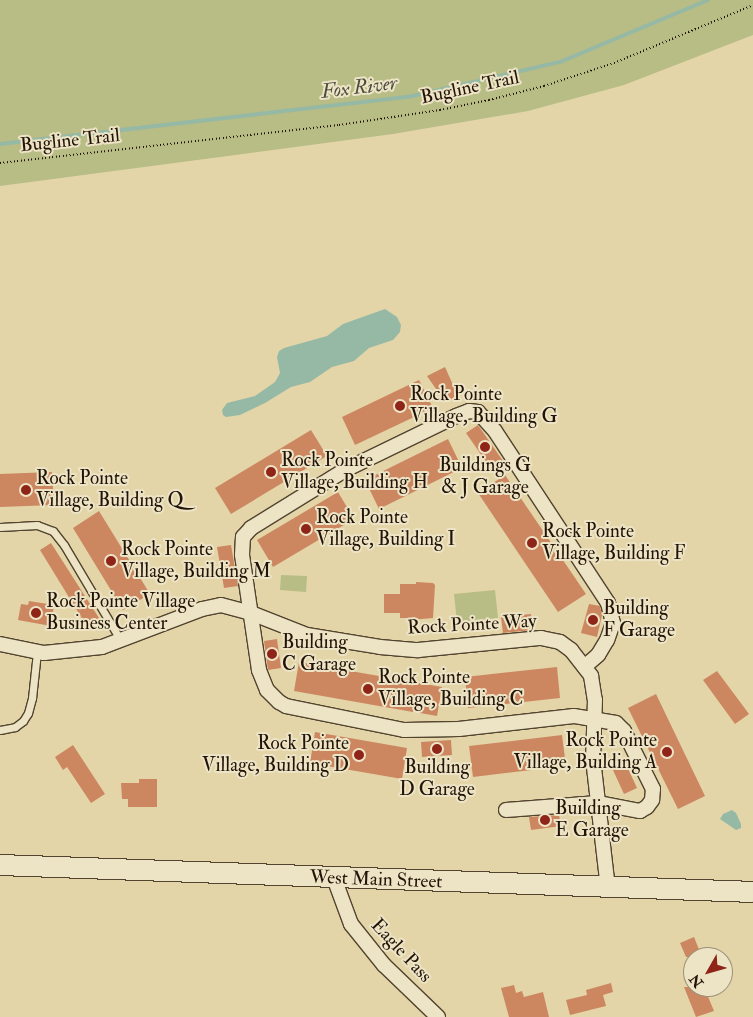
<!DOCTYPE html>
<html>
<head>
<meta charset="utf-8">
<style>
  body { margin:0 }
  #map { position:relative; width:753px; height:1017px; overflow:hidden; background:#e3d5a8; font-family:"IM FELL Double Pica",serif }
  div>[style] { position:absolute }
  .green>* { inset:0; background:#b8bc85 }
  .water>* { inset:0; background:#96b9a5 }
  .stream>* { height:4px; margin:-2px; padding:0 2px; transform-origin:2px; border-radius:2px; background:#96b9a5 }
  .building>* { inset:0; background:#cc8761 }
  .path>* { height:2px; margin-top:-1px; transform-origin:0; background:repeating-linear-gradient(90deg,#221307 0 1px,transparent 0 3.5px) }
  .roads { filter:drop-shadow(1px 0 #52442f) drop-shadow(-1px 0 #52442f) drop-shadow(0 1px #52442f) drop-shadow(0 -1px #52442f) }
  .lane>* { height:7px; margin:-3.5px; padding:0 3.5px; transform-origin:3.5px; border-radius:3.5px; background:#ede4c6 }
  .street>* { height:14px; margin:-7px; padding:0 7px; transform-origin:7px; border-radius:7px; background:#ede4c6 }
  .secondary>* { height:20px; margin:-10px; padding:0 10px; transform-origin:10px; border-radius:10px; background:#ede4c6 }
  .dots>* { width:14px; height:14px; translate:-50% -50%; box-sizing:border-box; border:2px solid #ede4c6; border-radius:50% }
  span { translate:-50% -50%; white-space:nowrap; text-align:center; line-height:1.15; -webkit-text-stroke:4px #ede4c6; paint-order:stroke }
  .street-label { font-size:19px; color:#221307 }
  .poi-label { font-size:19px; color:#221307 }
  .left { translate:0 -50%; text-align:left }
  .right { translate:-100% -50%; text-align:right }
  .water-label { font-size:20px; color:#4b4d3e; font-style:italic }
  .north { position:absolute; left:683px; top:947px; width:50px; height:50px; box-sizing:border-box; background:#ede4c6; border:1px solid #9c907a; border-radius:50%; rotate:232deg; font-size:14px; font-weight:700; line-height:20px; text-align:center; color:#221307 }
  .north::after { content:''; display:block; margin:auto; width:18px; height:22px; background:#8f2418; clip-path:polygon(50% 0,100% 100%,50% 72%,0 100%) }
</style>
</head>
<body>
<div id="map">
  <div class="green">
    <i style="clip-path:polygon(0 0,753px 0,753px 35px,624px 85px,528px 111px,393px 134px,0 186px)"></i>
    <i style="clip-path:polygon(281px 575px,307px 576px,306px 592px,280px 590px)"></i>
    <i style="clip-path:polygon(495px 590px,498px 618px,457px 622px,454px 594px)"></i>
  </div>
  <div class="water">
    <i style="clip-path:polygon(385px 309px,397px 317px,401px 325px,400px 332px,393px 340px,369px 348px,354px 361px,332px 367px,310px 382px,291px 387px,265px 403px,240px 415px,226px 417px,223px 415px,222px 410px,227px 403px,255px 396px,275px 382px,280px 373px,277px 357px,279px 351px,284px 348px,327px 336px,343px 324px)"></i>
    <i style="clip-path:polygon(732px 810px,736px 813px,741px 824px,741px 828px,736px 830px,720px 819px,723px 814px)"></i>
  </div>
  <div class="stream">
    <i style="left:0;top:144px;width:411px;rotate:-6.6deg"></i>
    <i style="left:408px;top:97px;width:156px;rotate:-13deg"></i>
    <i style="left:560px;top:62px;width:160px;rotate:-22.7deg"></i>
  </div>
  <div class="building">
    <i style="clip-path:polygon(445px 367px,458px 396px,445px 402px,427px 376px)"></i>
    <i style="clip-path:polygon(419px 380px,433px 408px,355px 445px,342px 417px)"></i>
    <i style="clip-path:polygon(478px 425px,503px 461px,491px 469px,466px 433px)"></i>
    <i style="clip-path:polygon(311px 430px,327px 456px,231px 514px,215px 488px)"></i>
    <i style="clip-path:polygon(448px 439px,462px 468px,379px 509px,365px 480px)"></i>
    <i style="clip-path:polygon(52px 472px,54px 505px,0 507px,0 474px)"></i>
    <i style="clip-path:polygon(505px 475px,586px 594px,558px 612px,478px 493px)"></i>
    <i style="clip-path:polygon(338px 492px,354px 519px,273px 567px,257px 540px)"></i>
    <i style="clip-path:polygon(99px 511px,150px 594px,123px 610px,73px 528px)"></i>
    <i style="clip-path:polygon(51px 543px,99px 618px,86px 625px,40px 550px)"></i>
    <i style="clip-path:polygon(231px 545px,238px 586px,224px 588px,217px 547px)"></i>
    <i style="clip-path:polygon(416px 582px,433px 583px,435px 585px,433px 618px,411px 620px,411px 618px,400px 618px,400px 613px,384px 613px,384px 594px,400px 594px,400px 584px,416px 584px)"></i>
    <i style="clip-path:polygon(29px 601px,54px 605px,51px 626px,18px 620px,21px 604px,28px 605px)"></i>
    <i style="clip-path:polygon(589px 604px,600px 606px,602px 615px,597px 637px,581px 633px)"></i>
    <i style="clip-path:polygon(531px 614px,532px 630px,503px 633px,501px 617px)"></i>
    <i style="clip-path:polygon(277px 639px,281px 668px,268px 670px,264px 641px)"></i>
    <i style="clip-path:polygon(299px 662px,442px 687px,437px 716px,420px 713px,419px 703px,415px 703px,413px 712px,294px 691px)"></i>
    <i style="clip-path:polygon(557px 667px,560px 698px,468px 708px,465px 677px)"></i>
    <i style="clip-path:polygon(717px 671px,749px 714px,735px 724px,703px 680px)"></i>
    <i style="clip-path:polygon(656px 694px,705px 796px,678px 809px,628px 708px)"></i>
    <i style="clip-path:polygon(315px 732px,407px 748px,402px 779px,310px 763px)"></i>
    <i style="clip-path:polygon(562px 735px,566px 766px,473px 777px,469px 746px)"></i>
    <i style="clip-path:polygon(451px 740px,452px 755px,422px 757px,421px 742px)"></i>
    <i style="clip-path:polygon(73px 745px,105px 794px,91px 803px,67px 767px,63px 770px,55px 757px)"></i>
    <i style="clip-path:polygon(625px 762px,637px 788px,624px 794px,612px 768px)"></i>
    <i style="clip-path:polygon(139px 779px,157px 779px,157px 807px,128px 807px,128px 799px,122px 799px,121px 783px,139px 783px)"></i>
    <i style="clip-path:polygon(559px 815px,561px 826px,531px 830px,529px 817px)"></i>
    <i style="clip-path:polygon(694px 937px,702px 957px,686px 957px,680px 943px)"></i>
    <i style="clip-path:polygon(611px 983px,613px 992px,603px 995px,606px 1006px,570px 1015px,566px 1000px,587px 995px,586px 990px)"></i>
    <i style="clip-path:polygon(514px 985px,516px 993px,522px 991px,524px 997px,543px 992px,549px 1017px,509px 1017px,501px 988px)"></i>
    <i style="clip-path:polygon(684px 987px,704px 987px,714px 1011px,696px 1017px)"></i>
  </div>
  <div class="path">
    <i style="left:0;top:163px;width:341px;rotate:-6.4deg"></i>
    <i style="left:339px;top:125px;width:102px;rotate:-8.4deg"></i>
    <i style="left:440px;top:110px;width:50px;rotate:-11.5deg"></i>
    <i style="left:489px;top:100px;width:57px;rotate:-14.3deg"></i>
    <i style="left:544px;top:86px;width:74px;rotate:-18.2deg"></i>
    <i style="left:614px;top:63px;width:151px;rotate:-22.6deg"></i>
  </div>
  <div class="roads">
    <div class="lane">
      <i style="left:0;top:527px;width:37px;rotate:-3deg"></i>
      <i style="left:37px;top:525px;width:17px;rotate:21deg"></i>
      <i style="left:53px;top:531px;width:18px;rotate:52deg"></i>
      <i style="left:64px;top:545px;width:112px;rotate:59.3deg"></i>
      <i style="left:0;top:730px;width:15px;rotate:-11deg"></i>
      <i style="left:15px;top:727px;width:10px;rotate:-37deg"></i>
      <i style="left:23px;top:721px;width:9px;rotate:-58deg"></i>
      <i style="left:28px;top:713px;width:16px;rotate:-75deg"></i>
      <i style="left:32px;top:698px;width:46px;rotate:-83.8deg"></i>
    </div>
    <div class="street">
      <i style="left:0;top:644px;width:45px;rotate:11.6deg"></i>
      <i style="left:44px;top:653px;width:58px;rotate:-5.9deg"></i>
      <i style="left:102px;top:647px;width:107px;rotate:-20.8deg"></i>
      <i style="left:202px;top:609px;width:19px;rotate:-12deg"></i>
      <i style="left:221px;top:605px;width:31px;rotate:15deg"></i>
      <i style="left:251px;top:613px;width:60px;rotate:21.4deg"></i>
      <i style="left:307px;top:635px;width:74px;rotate:9.3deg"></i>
      <i style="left:380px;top:647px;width:38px;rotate:5deg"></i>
      <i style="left:418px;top:650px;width:124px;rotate:-5.6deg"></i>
      <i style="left:541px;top:638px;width:19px;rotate:12deg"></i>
      <i style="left:560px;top:642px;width:14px;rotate:36deg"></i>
      <i style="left:571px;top:650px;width:33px;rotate:52deg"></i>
      <i style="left:591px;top:676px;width:24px;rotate:81deg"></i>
      <i style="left:595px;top:700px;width:59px;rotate:91.9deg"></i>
      <i style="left:593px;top:759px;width:130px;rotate:83.4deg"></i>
      <i style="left:506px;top:810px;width:92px;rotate:-4.4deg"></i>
      <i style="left:598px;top:803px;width:43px;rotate:10.8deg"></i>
      <i style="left:640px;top:811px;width:8px;rotate:-30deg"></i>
      <i style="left:647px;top:807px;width:9px;rotate:-54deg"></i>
      <i style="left:652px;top:800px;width:11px;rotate:-85deg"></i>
      <i style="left:653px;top:789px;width:65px;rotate:-116.6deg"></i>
      <i style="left:624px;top:731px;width:11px;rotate:-135deg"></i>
      <i style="left:616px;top:723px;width:43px;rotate:-170.5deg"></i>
      <i style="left:574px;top:716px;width:116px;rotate:173.6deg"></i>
      <i style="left:459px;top:729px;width:55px;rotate:179deg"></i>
      <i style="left:404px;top:730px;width:120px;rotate:-168.5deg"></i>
      <i style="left:286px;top:706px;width:8px;rotate:-150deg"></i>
      <i style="left:279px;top:702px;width:17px;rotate:-135deg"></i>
      <i style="left:267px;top:690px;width:22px;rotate:-112deg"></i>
      <i style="left:259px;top:670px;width:116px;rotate:-98.4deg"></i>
      <i style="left:242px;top:555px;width:18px;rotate:-87deg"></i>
      <i style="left:243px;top:537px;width:12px;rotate:-48deg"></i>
      <i style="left:251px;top:528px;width:110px;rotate:-31.7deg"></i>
      <i style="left:345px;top:470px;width:123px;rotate:-25.9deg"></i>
      <i style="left:456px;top:416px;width:14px;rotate:-21deg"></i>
      <i style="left:469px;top:411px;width:9px;rotate:6deg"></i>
      <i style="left:478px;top:412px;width:25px;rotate:48deg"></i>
      <i style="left:495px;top:431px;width:206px;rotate:56.7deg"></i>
      <i style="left:608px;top:603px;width:21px;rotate:76deg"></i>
      <i style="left:613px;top:623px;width:18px;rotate:109deg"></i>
      <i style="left:607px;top:640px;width:17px;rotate:121deg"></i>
      <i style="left:598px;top:655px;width:18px;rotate:139deg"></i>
      <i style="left:334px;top:878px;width:49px;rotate:69.7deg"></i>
      <i style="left:351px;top:924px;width:53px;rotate:51.2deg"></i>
      <i style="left:384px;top:965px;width:75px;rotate:43.9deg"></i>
    </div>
    <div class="secondary">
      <i style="left:0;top:865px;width:753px;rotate:2.05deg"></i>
    </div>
  </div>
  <div class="dots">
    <i style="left:400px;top:406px;background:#8f2418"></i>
    <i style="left:485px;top:447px;background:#8f2418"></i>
    <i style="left:271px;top:472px;background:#8f2418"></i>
    <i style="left:26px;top:490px;background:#8f2418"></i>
    <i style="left:306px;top:529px;background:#8f2418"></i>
    <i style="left:532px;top:543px;background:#8f2418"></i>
    <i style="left:111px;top:561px;background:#8f2418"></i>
    <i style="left:36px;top:613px;background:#8f2418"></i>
    <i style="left:593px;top:620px;background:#8f2418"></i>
    <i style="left:272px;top:654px;background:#8f2418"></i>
    <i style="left:368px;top:689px;background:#8f2418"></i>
    <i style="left:437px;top:749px;background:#8f2418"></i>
    <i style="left:667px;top:752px;background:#8f2418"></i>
    <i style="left:359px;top:755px;background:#8f2418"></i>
    <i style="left:545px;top:820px;background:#8f2418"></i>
  </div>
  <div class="street-label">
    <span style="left:470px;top:88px;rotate:-12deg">Bugline Trail</span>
    <span style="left:70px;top:141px;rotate:-6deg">Bugline Trail</span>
    <span style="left:472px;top:625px;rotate:-3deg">Rock Pointe Way</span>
    <span style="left:376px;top:880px;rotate:2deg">West Main Street</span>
    <span style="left:401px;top:951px;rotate:47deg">Eagle Pass</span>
  </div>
  <div class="poi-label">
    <span class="left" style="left:410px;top:406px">Rock Pointe<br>Village, Building G</span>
    <span class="left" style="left:281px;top:472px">Rock Pointe<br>Village, Building H</span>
    <span style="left:485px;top:477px">Buildings G<br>&amp; J Garage</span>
    <span class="left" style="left:36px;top:490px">Rock Pointe<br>Village, Building Q</span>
    <span class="left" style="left:316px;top:529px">Rock Pointe<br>Village, Building I</span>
    <span class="left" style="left:542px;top:543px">Rock Pointe<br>Village, Building F</span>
    <span class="left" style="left:121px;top:561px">Rock Pointe<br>Village, Building M</span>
    <span class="left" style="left:46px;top:613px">Rock Pointe Village<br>Business Center</span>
    <span class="left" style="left:603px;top:620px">Building<br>F Garage</span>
    <span class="left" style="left:282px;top:654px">Building<br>C Garage</span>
    <span class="left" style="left:378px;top:689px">Rock Pointe<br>Village, Building C</span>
    <span class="right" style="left:657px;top:752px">Rock Pointe<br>Village, Building A</span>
    <span class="right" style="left:349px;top:755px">Rock Pointe<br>Village, Building D</span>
    <span style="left:437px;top:779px">Building<br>D Garage</span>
    <span class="left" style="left:555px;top:820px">Building<br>E Garage</span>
  </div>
  <div class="water-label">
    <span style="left:359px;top:87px;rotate:-7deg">Fox River</span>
  </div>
  <div class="north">N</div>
</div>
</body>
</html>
